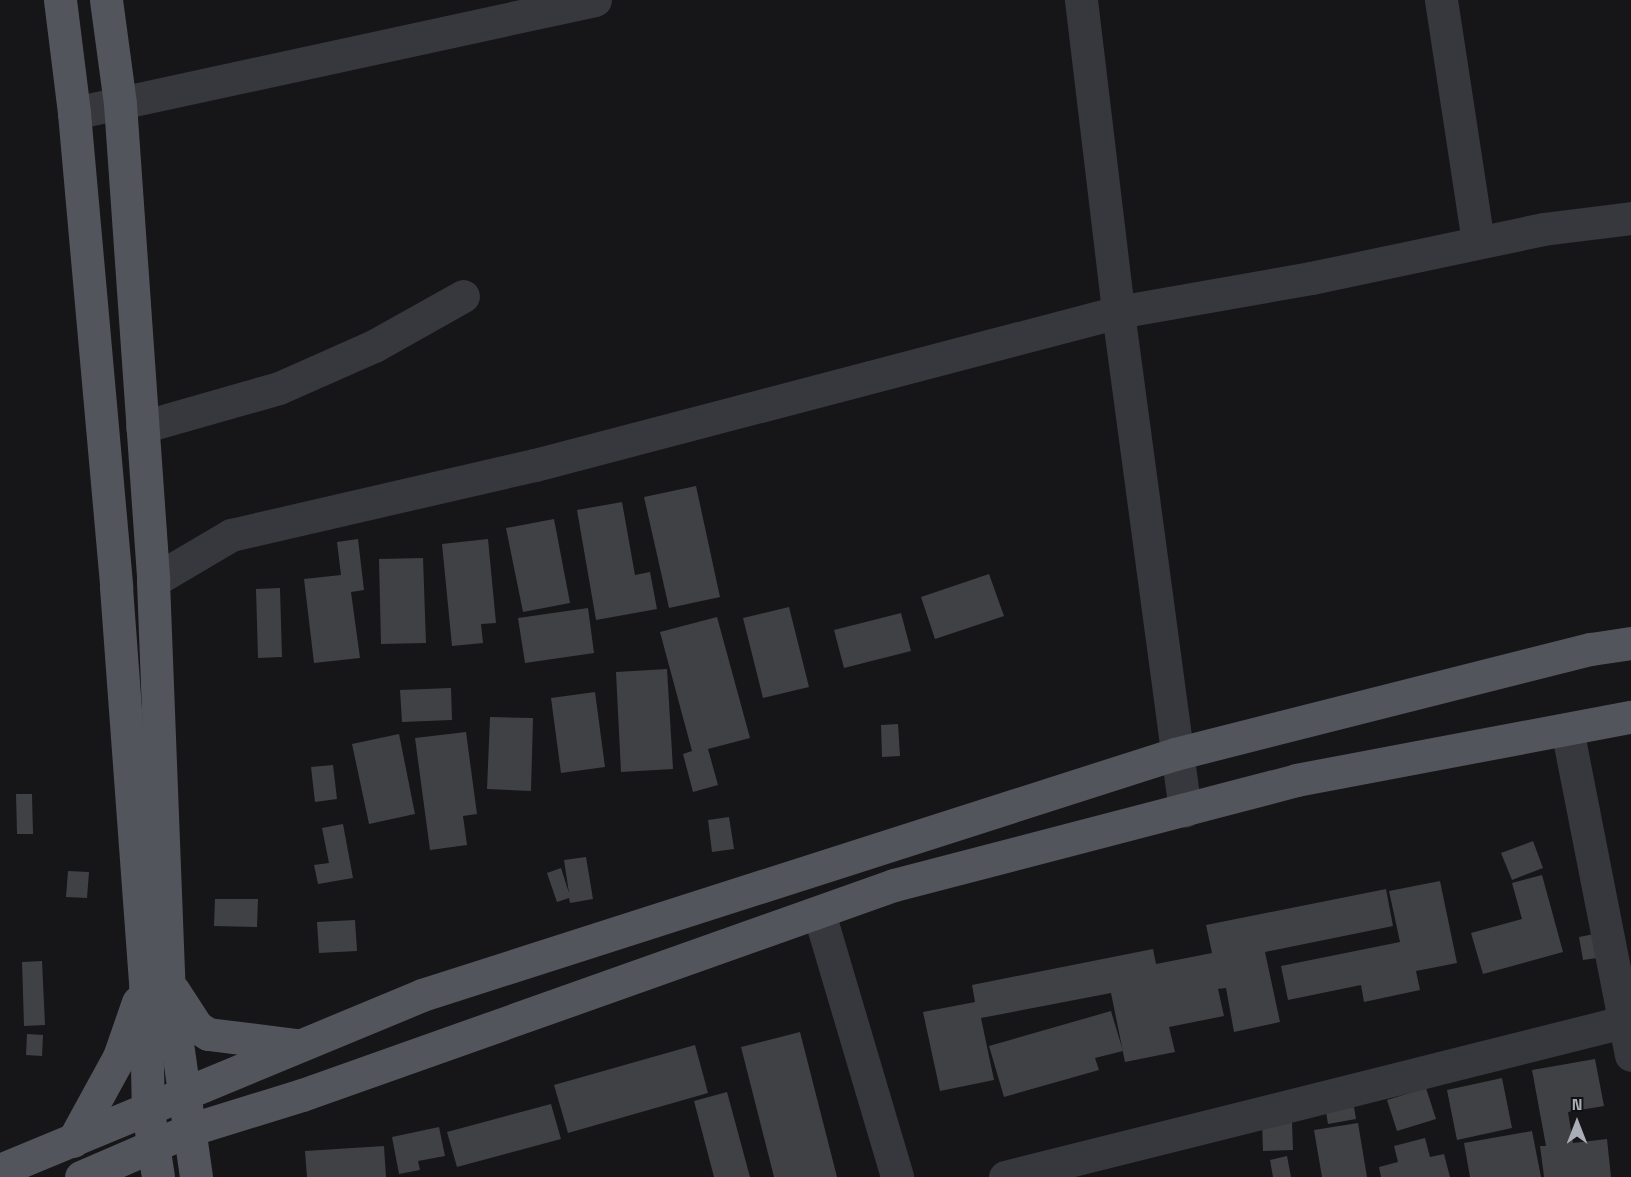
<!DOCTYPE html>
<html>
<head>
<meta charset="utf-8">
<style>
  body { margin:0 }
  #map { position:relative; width:1631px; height:1177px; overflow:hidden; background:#161618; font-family:"Space Grotesk",sans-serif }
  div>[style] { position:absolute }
  .building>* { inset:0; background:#404145 }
  .minor>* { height:33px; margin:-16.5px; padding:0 16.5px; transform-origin:16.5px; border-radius:16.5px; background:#37383d }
  .major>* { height:33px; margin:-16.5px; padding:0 16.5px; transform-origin:16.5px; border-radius:16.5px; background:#53555c }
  span { translate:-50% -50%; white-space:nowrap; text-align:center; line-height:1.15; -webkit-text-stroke:5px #111113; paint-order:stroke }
  .north { position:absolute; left:1547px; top:1093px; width:60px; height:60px; -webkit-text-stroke:4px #111113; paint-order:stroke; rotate:0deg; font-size:16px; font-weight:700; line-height:24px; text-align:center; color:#a8adb8 }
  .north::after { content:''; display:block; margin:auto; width:21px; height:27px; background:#a8adb8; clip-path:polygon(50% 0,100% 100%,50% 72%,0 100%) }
</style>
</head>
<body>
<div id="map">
  <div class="building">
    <i style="clip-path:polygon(696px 486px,720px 597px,669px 608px,644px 497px)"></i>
    <i style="clip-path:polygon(622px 502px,635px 575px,650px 572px,657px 609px,596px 620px,577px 510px)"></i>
    <i style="clip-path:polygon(554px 519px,570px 603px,523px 612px,506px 528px)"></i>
    <i style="clip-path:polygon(358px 539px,364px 590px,351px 592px,360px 658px,314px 663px,304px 579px,341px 575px,337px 542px)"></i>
    <i style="clip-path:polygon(488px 539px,496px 623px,481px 624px,483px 643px,452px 646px,442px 544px)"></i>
    <i style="clip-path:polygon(423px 558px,426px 643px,381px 644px,379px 559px)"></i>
    <i style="clip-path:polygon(989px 574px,1004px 616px,935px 639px,921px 597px)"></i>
    <i style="clip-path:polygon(280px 588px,282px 657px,258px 658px,256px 589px)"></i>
    <i style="clip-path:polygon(789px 607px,809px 687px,763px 698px,743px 618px)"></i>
    <i style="clip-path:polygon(588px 608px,594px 653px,525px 663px,518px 618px)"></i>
    <i style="clip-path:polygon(901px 613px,911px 651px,844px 668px,834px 630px)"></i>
    <i style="clip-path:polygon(717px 617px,750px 738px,708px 749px,718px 785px,693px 792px,683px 754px,692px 751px,660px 632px)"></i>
    <i style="clip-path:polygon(667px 669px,673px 769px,621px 772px,616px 672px)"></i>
    <i style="clip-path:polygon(451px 688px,452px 720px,402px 722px,400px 690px)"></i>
    <i style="clip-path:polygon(595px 692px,605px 767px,561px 773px,551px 698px)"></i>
    <i style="clip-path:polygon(490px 717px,533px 718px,531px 791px,487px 789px)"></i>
    <i style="clip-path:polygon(898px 724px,900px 756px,882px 757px,881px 725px)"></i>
    <i style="clip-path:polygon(466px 732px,477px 814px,463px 816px,467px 845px,430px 850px,415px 738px)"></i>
    <i style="clip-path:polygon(399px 734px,415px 814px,369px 824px,352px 744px)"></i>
    <i style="clip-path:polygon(333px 765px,337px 799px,315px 802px,311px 767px)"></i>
    <i style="clip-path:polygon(16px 794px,32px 794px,33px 834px,17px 834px)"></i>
    <i style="clip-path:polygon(729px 817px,734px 849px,712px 852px,708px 820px)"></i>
    <i style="clip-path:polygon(343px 824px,353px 878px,318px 884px,314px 865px,329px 863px,322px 828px)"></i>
    <i style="clip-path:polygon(1533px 841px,1543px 868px,1512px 880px,1501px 853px)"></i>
    <i style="clip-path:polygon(586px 857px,593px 899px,570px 903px,569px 898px,557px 902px,547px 873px,561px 868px,569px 893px,564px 860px)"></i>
    <i style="clip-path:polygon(68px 871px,89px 872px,87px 898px,66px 897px)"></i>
    <i style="clip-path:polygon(1542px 875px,1563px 952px,1483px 974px,1471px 933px,1522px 919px,1512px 883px)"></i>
    <i style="clip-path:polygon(1440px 881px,1457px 963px,1416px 971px,1420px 990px,1364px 1002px,1361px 985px,1288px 1000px,1281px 966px,1400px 942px,1389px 891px)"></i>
    <i style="clip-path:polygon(1386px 889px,1393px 926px,1265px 952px,1280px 1022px,1234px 1032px,1226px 988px,1218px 989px,1224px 1016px,1169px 1027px,1175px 1052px,1125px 1062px,1111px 993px,981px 1018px,994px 1080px,940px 1091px,923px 1012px,975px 1002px,972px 985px,1153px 949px,1156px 964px,1212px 953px,1206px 925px)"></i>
    <i style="clip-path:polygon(215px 899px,258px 899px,257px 927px,214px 926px)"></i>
    <i style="clip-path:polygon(355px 920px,357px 951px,319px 953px,317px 922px)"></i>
    <i style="clip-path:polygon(1594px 934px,1597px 958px,1583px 960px,1579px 937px)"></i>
    <i style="clip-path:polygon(42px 961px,45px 1025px,24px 1026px,22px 962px)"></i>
    <i style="clip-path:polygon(1111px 1011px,1123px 1051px,1095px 1058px,1099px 1070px,1004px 1097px,989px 1046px)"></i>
    <i style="clip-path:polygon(800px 1032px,837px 1177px,774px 1177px,741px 1047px)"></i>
    <i style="clip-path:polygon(27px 1034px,43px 1035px,42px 1056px,26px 1055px)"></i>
    <i style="clip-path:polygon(695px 1045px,708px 1093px,568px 1133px,554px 1085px)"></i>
    <i style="clip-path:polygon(1595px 1059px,1604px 1106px,1568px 1112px,1573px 1143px,1607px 1139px,1611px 1177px,1544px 1177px,1540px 1146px,1546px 1146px,1532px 1070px)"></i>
    <i style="clip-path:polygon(1502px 1078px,1512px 1128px,1457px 1140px,1447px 1090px)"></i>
    <i style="clip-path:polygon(1426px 1088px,1436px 1119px,1397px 1131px,1387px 1100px)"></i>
    <i style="clip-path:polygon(727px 1092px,750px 1177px,714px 1177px,694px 1101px)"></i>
    <i style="clip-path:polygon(551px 1104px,561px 1139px,457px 1167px,447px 1132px)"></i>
    <i style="clip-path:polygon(1354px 1107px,1356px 1119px,1328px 1124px,1326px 1112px)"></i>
    <i style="clip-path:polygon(1292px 1122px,1293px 1150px,1263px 1151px,1262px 1123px)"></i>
    <i style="clip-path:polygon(1358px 1123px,1367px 1177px,1322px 1177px,1314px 1130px)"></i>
    <i style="clip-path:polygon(439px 1127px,445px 1156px,418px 1161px,420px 1170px,399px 1174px,392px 1137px)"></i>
    <i style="clip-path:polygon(1532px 1131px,1541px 1177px,1470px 1177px,1464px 1143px)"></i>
    <i style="clip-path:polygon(1425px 1138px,1430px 1157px,1444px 1154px,1450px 1177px,1381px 1177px,1379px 1167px,1398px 1162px,1394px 1146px)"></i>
    <i style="clip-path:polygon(384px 1146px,386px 1177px,307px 1177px,305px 1151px)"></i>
    <i style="clip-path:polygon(1287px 1156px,1291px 1177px,1273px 1177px,1270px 1160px)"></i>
  </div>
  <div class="minor">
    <i style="left:1081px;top:0;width:314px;rotate:83.2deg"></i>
    <i style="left:1118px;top:312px;width:503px;rotate:82.35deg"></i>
    <i style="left:1441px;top:0;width:245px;rotate:81.3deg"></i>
    <i style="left:74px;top:113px;width:533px;rotate:-12.24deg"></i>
    <i style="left:142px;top:427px;width:142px;rotate:-15.9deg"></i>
    <i style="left:279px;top:388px;width:104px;rotate:-23.9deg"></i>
    <i style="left:374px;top:346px;width:102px;rotate:-29.3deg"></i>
    <i style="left:153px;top:581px;width:91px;rotate:-30.5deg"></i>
    <i style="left:231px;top:535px;width:312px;rotate:-13deg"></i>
    <i style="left:535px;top:465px;width:603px;rotate:-14.7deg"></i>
    <i style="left:1118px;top:312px;width:196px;rotate:-10deg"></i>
    <i style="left:1311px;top:278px;width:237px;rotate:-11.9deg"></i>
    <i style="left:1543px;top:229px;width:89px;rotate:-7.1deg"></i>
    <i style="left:1567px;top:729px;width:332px;rotate:78.9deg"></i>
    <i style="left:819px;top:913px;width:275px;rotate:73.5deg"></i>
    <i style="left:1005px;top:1177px;width:637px;rotate:-14.08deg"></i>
  </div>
  <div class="major">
    <i style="left:60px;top:0;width:114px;rotate:82.9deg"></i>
    <i style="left:74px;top:113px;width:476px;rotate:84.9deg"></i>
    <i style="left:116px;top:587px;width:394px;rotate:85.8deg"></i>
    <i style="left:145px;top:980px;width:131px;rotate:88.7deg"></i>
    <i style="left:148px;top:1111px;width:67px;rotate:81.4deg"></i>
    <i style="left:106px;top:0;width:105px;rotate:82.3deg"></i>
    <i style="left:120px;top:104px;width:478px;rotate:86deg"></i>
    <i style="left:153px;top:581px;width:399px;rotate:87.8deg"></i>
    <i style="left:168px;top:980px;width:199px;rotate:81.9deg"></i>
    <i style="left:173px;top:990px;width:44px;rotate:57deg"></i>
    <i style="left:197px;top:1027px;width:13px;rotate:32deg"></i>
    <i style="left:208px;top:1034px;width:89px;rotate:7.1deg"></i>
    <i style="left:73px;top:1141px;width:96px;rotate:-61.3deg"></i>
    <i style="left:119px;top:1057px;width:58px;rotate:-70.9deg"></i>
    <i style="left:0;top:1170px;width:457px;rotate:-22.5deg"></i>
    <i style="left:422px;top:995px;width:791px;rotate:-17.75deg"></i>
    <i style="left:1175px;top:754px;width:429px;rotate:-14.2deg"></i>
    <i style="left:1591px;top:649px;width:40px;rotate:-8.5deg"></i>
    <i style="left:81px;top:1177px;width:121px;rotate:-23.4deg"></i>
    <i style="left:192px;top:1129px;width:115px;rotate:-17.2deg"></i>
    <i style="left:302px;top:1095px;width:628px;rotate:-19.53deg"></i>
    <i style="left:894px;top:885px;width:415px;rotate:-14.6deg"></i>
    <i style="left:1296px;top:780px;width:341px;rotate:-10.7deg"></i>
  </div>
  <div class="north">N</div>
</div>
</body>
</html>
